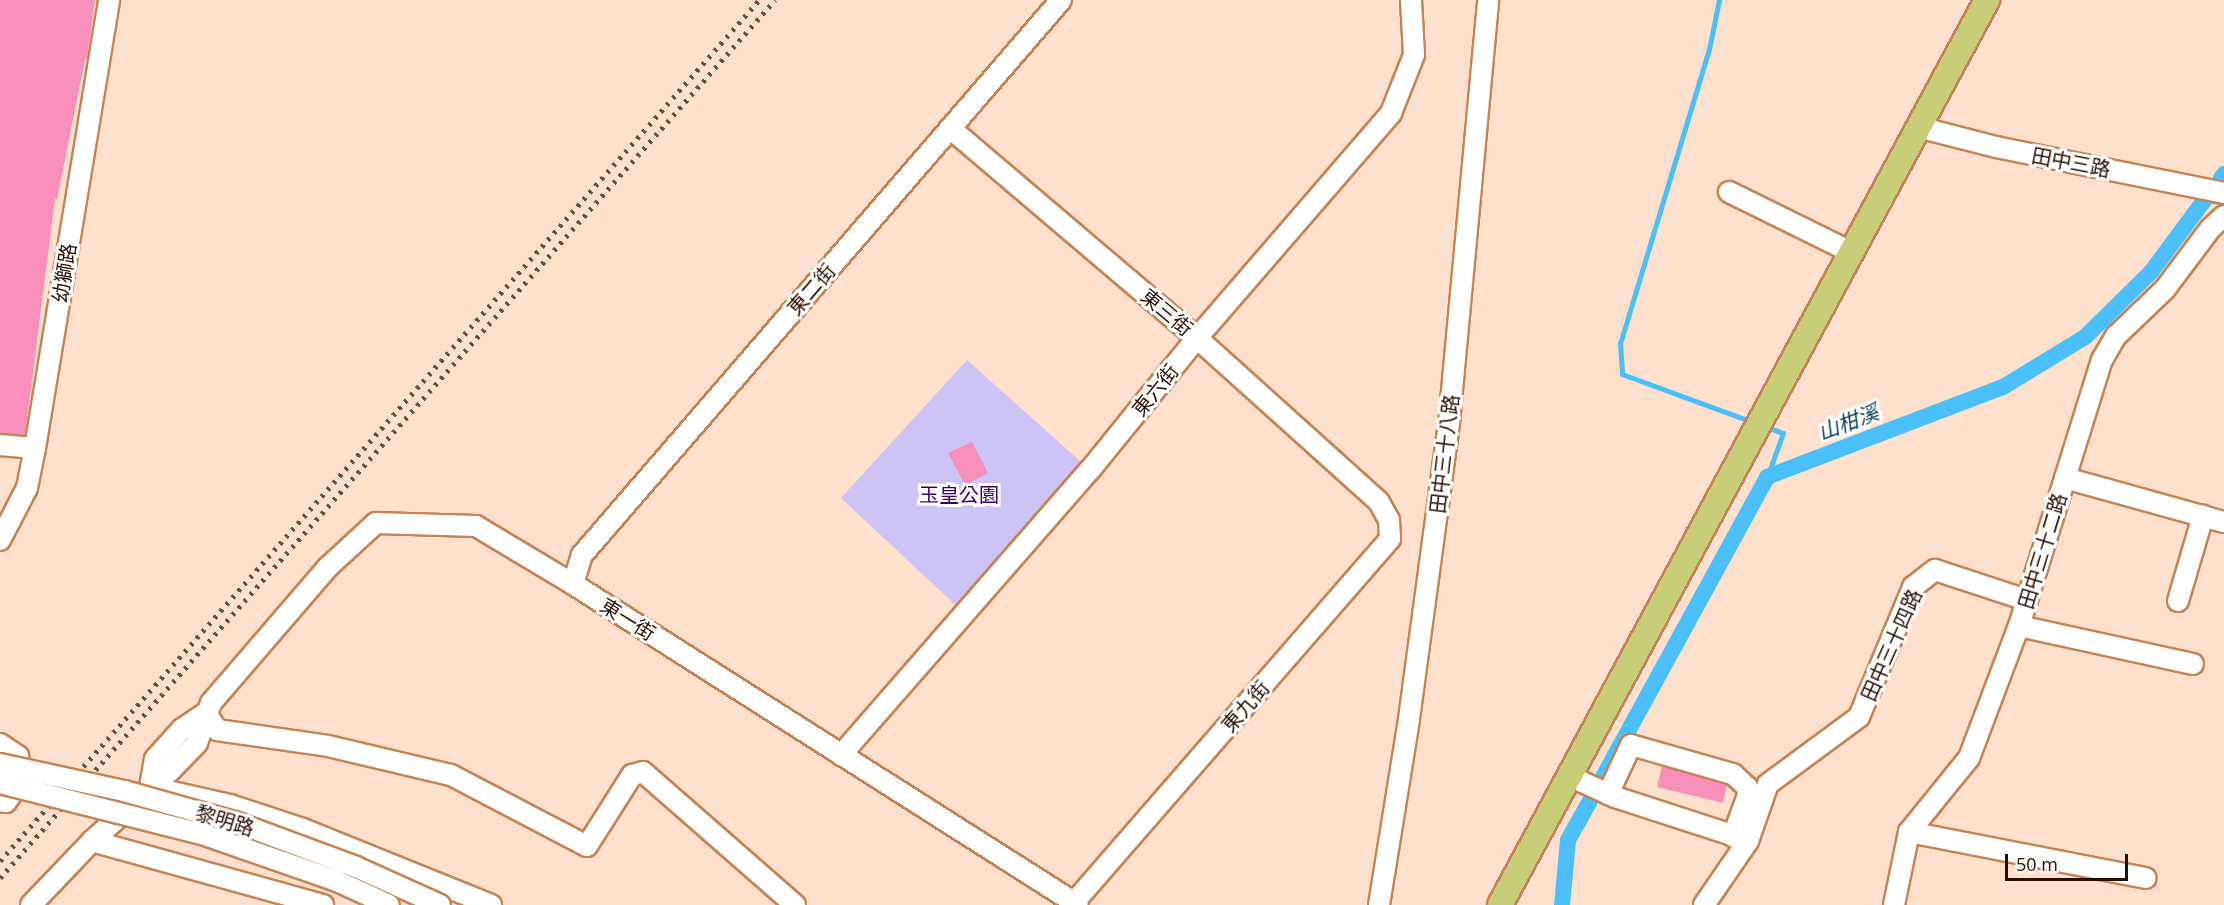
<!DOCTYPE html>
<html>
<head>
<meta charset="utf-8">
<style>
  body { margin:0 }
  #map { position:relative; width:2224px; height:905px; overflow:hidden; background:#fde0cd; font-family:"Open Sans","Noto Sans TC",sans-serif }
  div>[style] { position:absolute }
  .green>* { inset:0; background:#cec3f5 }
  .stream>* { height:5px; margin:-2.5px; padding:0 2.5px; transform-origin:2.5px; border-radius:2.5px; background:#4bbffa }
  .canal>* { height:16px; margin:-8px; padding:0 8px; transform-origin:8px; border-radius:8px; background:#4bbffa }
  .building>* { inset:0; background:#f68fb9 }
  .roads { filter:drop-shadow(2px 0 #c58456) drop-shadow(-2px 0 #c58456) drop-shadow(0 2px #c58456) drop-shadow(0 -2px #c58456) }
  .minor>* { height:20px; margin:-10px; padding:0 10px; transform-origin:10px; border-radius:10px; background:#fff }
  .major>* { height:24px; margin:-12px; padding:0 12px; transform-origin:12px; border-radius:12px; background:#c7ce77 }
  .rail>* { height:4.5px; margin-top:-2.25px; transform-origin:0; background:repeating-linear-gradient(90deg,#6a5141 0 3px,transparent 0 9px) }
  .bridges { filter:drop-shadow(2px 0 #c58456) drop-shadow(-2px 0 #c58456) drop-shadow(0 2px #c58456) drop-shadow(0 -2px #c58456) }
  .minor-bridge>* { height:20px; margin:-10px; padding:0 10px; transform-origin:10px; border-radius:10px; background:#fff }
  span { translate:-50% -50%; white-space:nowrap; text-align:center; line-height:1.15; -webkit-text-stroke:6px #fff; paint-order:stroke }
  .street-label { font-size:20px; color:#260e00 }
  .park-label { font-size:20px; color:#360072 }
  .water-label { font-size:21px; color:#0a3c54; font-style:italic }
  .scale { position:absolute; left:2005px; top:854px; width:123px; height:27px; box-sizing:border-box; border:3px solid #260e00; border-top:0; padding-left:8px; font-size:18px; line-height:21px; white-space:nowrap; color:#260e00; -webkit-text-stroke:4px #fff; paint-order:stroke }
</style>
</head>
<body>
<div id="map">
  <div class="green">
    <i style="clip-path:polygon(967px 360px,1090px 470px,965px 614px,841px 498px)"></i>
  </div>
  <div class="stream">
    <i style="left:1719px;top:0;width:50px;rotate:101.5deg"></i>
    <i style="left:1709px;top:49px;width:307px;rotate:106.8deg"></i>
    <i style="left:1620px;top:343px;width:31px;rotate:86deg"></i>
    <i style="left:1622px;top:374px;width:130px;rotate:20.2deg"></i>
    <i style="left:2205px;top:200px;width:15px;rotate:8deg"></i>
    <i style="left:1767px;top:477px;width:47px;rotate:-70deg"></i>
    <i style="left:1783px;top:433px;width:12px;rotate:-160deg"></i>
  </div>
  <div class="canal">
    <i style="left:2221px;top:178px;width:5px;rotate:-53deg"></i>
    <i style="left:1603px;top:777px;width:342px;rotate:-61.3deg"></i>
    <i style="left:1767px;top:477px;width:253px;rotate:-20.9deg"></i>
    <i style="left:2003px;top:387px;width:96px;rotate:-31.4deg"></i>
    <i style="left:2085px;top:337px;width:93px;rotate:-44.6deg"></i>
    <i style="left:2151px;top:272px;width:92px;rotate:-53.4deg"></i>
    <i style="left:1562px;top:905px;width:65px;rotate:-84.7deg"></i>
    <i style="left:1568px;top:840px;width:45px;rotate:-60.6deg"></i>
  </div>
  <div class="building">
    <i style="clip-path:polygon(0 0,95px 0,87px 59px,85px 59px,57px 200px,55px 199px,25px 435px,0 433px)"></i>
    <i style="clip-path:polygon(972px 442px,988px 473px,965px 485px,948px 453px)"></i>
    <i style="clip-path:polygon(1662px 766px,1727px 785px,1723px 803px,1657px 787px)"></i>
  </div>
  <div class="roads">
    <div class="minor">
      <i style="left:1918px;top:127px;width:81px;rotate:14.4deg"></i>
      <i style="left:1996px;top:147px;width:233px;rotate:11.4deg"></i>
      <i style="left:950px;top:128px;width:324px;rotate:40.4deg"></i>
      <i style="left:1197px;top:338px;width:245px;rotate:42deg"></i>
      <i style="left:1379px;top:502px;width:21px;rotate:61deg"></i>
      <i style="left:1389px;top:520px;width:19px;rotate:87deg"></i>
      <i style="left:1390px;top:539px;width:481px;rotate:131deg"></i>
      <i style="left:1729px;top:192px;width:136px;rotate:26.2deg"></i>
      <i style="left:0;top:445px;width:35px;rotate:5deg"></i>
      <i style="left:2065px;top:478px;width:165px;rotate:15.5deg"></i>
      <i style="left:0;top:540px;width:59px;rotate:-62.6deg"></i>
      <i style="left:27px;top:488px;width:41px;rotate:-78.7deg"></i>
      <i style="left:35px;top:448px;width:454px;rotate:-80.6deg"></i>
      <i style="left:573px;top:584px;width:30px;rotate:-73deg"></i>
      <i style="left:582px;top:555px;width:733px;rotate:-49.2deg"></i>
      <i style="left:2178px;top:601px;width:89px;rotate:-73.6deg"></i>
      <i style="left:2019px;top:626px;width:178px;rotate:12.3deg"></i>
      <i style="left:206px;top:713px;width:20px;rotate:57deg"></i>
      <i style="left:217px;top:730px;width:112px;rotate:8.2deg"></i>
      <i style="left:328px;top:746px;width:126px;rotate:13.3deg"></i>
      <i style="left:451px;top:775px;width:153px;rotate:27.6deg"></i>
      <i style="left:587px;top:846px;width:84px;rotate:-57.6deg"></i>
      <i style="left:632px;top:775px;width:11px;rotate:-15deg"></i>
      <i style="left:643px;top:772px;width:202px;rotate:41.2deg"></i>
      <i style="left:0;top:744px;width:22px;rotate:34deg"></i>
      <i style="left:18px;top:756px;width:25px;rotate:83deg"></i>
      <i style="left:21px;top:781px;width:26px;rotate:126deg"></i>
      <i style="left:6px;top:802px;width:6px;rotate:-171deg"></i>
      <i style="left:841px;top:755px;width:378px;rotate:-48.9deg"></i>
      <i style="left:1090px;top:470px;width:170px;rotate:-51deg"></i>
      <i style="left:1197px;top:338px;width:297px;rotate:-49.2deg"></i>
      <i style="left:1391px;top:113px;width:62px;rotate:-68.4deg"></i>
      <i style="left:1414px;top:55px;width:55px;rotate:-93.1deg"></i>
      <i style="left:1569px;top:776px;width:51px;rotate:24.5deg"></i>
      <i style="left:1615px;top:797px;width:136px;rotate:18deg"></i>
      <i style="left:150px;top:787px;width:82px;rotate:12.7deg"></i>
      <i style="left:230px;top:805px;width:77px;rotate:18.2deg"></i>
      <i style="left:303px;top:829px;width:203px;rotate:22deg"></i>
      <i style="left:150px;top:787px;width:28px;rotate:-80deg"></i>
      <i style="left:155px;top:759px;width:40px;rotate:-48deg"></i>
      <i style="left:182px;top:729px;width:29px;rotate:-34deg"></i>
      <i style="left:1608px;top:794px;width:54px;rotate:-64.9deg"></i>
      <i style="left:1631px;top:745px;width:106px;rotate:15.9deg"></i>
      <i style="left:1733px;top:774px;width:19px;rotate:43deg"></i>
      <i style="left:1747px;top:787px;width:8px;rotate:83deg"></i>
      <i style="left:1748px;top:795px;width:44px;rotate:110.1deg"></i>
      <i style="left:1909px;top:832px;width:241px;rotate:11deg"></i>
      <i style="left:92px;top:841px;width:240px;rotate:15.5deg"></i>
      <i style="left:31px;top:905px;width:88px;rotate:-46.4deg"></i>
      <i style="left:92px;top:841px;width:105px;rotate:-41.9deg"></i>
      <i style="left:170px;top:771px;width:39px;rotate:-46deg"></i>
      <i style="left:197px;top:743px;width:42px;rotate:-70.7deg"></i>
      <i style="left:211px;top:703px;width:178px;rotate:-49.3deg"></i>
      <i style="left:327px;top:568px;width:67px;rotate:-42.6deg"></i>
      <i style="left:376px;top:523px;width:100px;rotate:1.7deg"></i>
      <i style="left:476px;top:526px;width:113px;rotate:30.9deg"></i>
      <i style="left:573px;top:584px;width:598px;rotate:32.44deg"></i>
      <i style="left:1379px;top:905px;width:188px;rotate:-80.8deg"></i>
      <i style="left:1409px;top:719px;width:299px;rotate:-82.3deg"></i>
      <i style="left:1449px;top:423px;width:425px;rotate:-84.7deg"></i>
      <i style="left:1704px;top:905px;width:78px;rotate:-55.5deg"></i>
      <i style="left:1748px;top:841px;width:60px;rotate:-70.7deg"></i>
      <i style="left:1768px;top:784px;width:113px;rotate:-36.4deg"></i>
      <i style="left:1859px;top:717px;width:141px;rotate:-67.4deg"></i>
      <i style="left:1913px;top:587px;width:28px;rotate:-38deg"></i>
      <i style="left:1935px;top:570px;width:97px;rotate:18.1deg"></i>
      <i style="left:1894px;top:905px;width:75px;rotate:-78.4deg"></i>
      <i style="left:1909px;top:832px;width:95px;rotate:-51deg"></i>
      <i style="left:1969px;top:758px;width:141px;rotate:-69.3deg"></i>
      <i style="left:2019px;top:626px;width:279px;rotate:-72.7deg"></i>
      <i style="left:2102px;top:360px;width:28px;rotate:-60deg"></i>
      <i style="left:2116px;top:336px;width:68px;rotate:-43.8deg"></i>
      <i style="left:2165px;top:289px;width:75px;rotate:-53.1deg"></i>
      <i style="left:2210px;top:229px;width:19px;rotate:-43deg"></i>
    </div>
    <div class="major">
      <i style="left:1500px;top:905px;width:1028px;rotate:-61.71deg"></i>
    </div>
  </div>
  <div class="rail">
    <i style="left:0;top:861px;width:1148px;rotate:-48.6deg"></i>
    <i style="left:0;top:878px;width:1171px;rotate:-48.57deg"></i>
  </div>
  <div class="bridges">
    <div class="minor-bridge">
      <i style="left:0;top:764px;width:127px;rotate:12.3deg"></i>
      <i style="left:124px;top:791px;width:118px;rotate:15.7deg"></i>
      <i style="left:238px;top:823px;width:126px;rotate:20.4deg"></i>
      <i style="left:356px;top:867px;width:92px;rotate:24.3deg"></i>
      <i style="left:0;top:783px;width:211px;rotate:14.2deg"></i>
      <i style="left:205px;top:835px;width:140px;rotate:19.2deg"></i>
      <i style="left:337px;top:881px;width:57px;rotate:24.8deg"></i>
    </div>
  </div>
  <div class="street-label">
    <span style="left:2071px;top:162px;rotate:11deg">田中三路</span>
    <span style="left:64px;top:273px;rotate:-81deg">幼獅路</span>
    <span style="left:811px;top:289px;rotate:-49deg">東二街</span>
    <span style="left:1167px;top:312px;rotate:40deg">東三街</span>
    <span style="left:1155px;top:390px;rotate:-51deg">東六街</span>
    <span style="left:1444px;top:454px;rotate:-83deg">田中三十八路</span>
    <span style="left:2042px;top:551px;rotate:-73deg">田中三十二路</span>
    <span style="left:628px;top:619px;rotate:32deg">東一街</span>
    <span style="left:1891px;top:645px;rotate:-66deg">田中三十四路</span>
    <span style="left:1245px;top:706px;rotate:-49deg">東九街</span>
    <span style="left:225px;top:820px;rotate:17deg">黎明路</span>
  </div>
  <div class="park-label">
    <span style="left:959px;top:494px">玉皇公園</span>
  </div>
  <div class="water-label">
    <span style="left:1848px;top:422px;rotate:-21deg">山柑溪</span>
  </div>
  <div class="scale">50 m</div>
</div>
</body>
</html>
